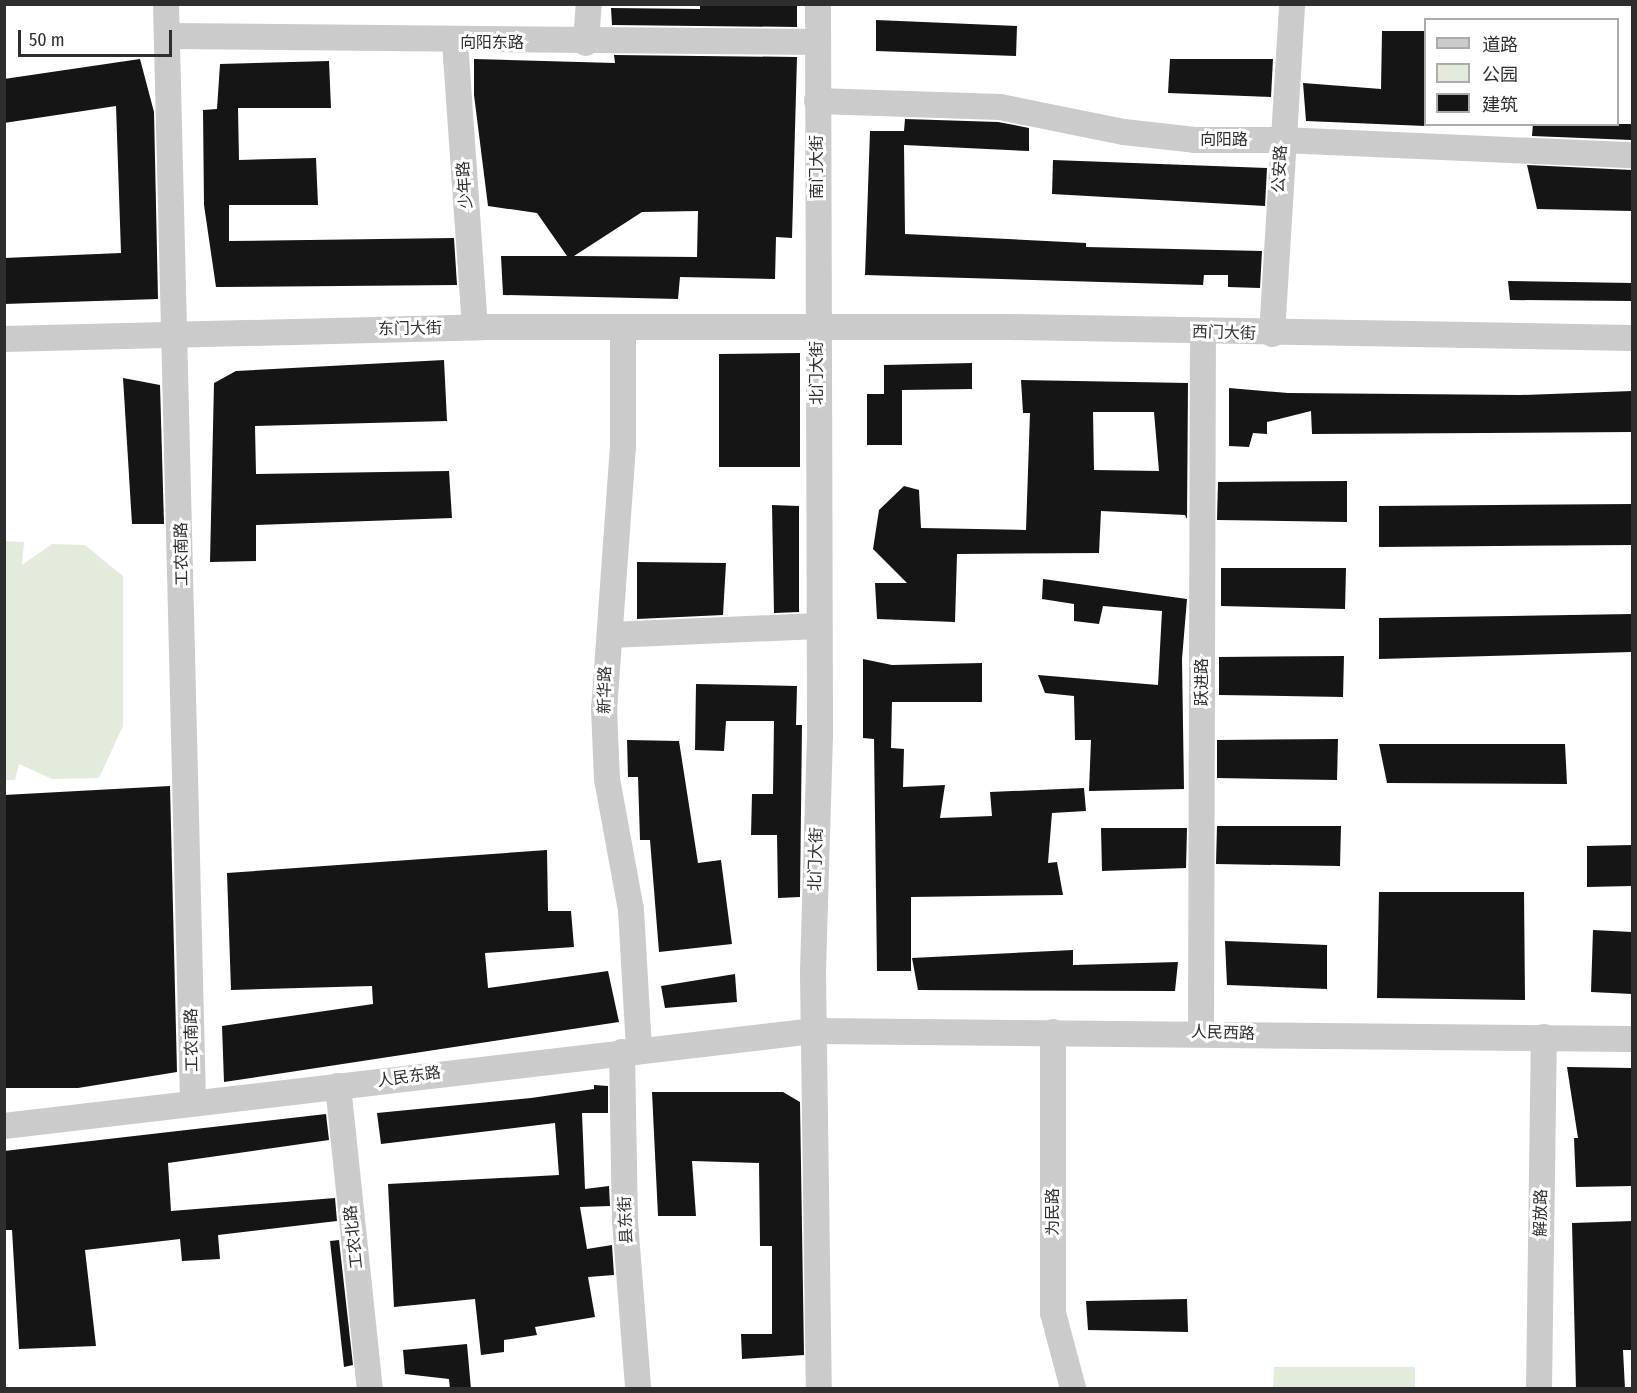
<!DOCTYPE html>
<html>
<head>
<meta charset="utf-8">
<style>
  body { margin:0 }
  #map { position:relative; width:1637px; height:1393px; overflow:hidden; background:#fff; font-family:"Fira Sans Condensed","Noto Sans SC",sans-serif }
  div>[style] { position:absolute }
  .green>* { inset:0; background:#e3ebdd }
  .building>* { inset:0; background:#151515 }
  .minor>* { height:26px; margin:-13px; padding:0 13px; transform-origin:13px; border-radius:13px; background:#cbcbcb }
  span { translate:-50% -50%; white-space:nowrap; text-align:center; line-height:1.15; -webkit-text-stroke:6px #fff; paint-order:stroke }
  .street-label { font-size:16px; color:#2e2e2e }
  .frame { position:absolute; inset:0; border:6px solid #2e2e2e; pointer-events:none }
  .legend { position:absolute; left:1424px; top:18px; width:195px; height:108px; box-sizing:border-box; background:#fff; border:2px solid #ababab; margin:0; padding:8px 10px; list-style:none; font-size:18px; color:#2e2e2e }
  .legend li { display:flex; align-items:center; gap:12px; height:30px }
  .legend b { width:30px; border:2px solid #ababab }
  .scale { position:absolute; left:18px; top:30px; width:154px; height:27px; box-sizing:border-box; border:3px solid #2e2e2e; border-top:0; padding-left:8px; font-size:18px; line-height:21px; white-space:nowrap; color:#2e2e2e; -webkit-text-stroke:4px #fff; paint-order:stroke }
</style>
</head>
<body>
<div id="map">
  <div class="green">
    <i style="clip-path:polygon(4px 541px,24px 542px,22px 565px,52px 544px,85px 545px,123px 576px,123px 726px,99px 778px,52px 779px,19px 764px,15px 780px,5px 780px)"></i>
    <i style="clip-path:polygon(1274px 1367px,1415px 1367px,1415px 1388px,1273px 1388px)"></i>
  </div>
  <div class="building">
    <i style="clip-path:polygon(700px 4px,797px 4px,797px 27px,612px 25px,611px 8px,700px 9px)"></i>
    <i style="clip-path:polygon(876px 20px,1017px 26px,1016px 56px,876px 51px)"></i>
    <i style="clip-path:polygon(1382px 31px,1425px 31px,1425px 126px,1306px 121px,1303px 83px,1381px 89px)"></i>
    <i style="clip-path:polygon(evenodd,614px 55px,797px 57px,792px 238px,776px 237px,775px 279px,680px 277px,678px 299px,503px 295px,501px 256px,567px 256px,537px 213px,488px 206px,474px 95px,474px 59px,615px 63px,614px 55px,698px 211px,697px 257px,574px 256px,642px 212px,698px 211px)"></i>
    <i style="clip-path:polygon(140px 59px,154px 112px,158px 299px,4px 304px,4px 258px,121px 253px,116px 106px,4px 123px,4px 79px)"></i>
    <i style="clip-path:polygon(1170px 59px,1273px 59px,1271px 97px,1168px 93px)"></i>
    <i style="clip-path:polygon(329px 61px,331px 108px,238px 108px,239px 160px,316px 158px,318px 205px,229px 205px,229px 241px,454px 238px,457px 285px,216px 287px,204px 205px,203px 110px,217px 109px,220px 64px)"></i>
    <i style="clip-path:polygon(905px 119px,998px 122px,1029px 128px,1029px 151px,904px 145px,905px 234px,1086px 243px,1086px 247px,1262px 251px,1260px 288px,1228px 287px,1228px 275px,1204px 275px,1203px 285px,865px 275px,870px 131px,904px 131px)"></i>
    <i style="clip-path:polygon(1533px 124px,1632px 124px,1632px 140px,1532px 136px)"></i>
    <i style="clip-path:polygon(1053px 160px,1267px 168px,1265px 206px,1052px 194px)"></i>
    <i style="clip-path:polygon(1527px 165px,1632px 170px,1632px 211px,1537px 209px)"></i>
    <i style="clip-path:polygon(1508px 281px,1632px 283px,1632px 301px,1510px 300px)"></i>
    <i style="clip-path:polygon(800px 353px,800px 467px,719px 467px,719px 354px)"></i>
    <i style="clip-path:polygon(444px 360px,447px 421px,255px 426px,256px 474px,449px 471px,452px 518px,256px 525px,256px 561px,210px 562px,214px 383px,236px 371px)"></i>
    <i style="clip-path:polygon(972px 363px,972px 389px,902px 390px,902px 445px,867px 445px,867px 394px,884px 394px,884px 365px)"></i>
    <i style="clip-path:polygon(123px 378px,160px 385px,164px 524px,132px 524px)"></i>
    <i style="clip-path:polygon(evenodd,1021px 380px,1188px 383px,1187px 519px,1185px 515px,1101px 511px,1099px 553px,957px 554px,955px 622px,877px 619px,875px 583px,907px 583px,873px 549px,879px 510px,904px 486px,919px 490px,921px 528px,1026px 530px,1030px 413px,1023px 413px,1021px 380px,1093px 412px,1154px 412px,1159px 471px,1094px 470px,1093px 412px)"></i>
    <i style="clip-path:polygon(1229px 388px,1288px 393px,1521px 395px,1632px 391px,1632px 432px,1312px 434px,1311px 411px,1267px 422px,1267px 434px,1253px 433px,1249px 447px,1229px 446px)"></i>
    <i style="clip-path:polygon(1347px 481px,1347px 522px,1217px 520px,1218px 482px)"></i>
    <i style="clip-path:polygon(1632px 504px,1632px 545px,1379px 547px,1379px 506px)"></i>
    <i style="clip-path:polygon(772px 505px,799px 506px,799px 612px,774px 613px)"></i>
    <i style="clip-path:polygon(637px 562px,726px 563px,723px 615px,637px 619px)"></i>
    <i style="clip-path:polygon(1221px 568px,1346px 568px,1345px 609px,1221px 606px)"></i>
    <i style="clip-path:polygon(1043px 579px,1187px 599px,1182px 659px,1184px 789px,1089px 791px,1091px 740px,1075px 740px,1074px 696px,1045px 693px,1038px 675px,1158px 685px,1162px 611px,1103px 606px,1099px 624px,1074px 621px,1074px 604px,1042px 599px)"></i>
    <i style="clip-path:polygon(1632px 614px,1632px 652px,1379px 659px,1379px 618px)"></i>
    <i style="clip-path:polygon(1344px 656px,1343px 697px,1219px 695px,1219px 657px)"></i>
    <i style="clip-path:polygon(863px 659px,892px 665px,982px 663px,982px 702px,892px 702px,891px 748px,904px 749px,903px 787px,945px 785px,940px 818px,992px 816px,990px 792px,1084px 788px,1086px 811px,1052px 813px,1048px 863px,1057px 862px,1063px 895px,911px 897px,911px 971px,877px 971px,874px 739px,863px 738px)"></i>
    <i style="clip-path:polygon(696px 684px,797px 686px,796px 725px,802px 725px,800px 897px,778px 898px,777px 835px,751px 835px,752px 794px,773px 794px,774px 721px,726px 721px,724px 751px,695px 750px)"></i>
    <i style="clip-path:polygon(1338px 739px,1337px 780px,1217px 778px,1217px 740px)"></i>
    <i style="clip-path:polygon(627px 740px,679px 741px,698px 863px,721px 860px,732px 944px,659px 952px,650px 840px,640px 840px,638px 777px,628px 777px)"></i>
    <i style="clip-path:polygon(1379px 744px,1565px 744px,1567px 784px,1387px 783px)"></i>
    <i style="clip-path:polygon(170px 786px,177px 1072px,78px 1088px,4px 1088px,4px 795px)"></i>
    <i style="clip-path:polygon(1217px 826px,1341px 826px,1340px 866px,1216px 864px)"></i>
    <i style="clip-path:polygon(1101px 828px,1187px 828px,1186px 868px,1102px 871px)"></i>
    <i style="clip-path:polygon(1632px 845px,1632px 886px,1587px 887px,1587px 846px)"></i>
    <i style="clip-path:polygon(547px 850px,548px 911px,571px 911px,574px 947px,485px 953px,488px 988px,608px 971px,619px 1022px,224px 1082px,222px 1026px,373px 1004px,372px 986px,231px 990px,227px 873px)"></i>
    <i style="clip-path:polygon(1379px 892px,1524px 892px,1525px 1000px,1377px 998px)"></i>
    <i style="clip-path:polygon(1593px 930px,1632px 932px,1632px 994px,1591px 992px)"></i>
    <i style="clip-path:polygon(1225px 941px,1327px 945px,1327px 989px,1227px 985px)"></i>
    <i style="clip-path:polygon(1073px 950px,1073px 965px,1178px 962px,1175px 991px,918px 990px,912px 958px)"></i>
    <i style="clip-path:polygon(735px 974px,737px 1002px,665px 1008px,661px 986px)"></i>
    <i style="clip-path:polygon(1567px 1067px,1632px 1068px,1632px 1186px,1576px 1187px,1574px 1138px,1578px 1138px)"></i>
    <i style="clip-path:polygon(594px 1085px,608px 1086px,608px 1113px,582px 1113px,585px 1189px,609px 1186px,610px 1206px,580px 1207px,587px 1249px,612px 1245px,614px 1275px,588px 1277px,595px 1317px,535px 1327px,537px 1335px,504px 1340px,504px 1352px,481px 1355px,475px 1299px,394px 1307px,388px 1184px,559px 1175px,555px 1123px,381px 1144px,377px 1113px,531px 1098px,594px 1089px)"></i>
    <i style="clip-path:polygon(652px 1092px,783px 1092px,800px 1102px,804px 1355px,742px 1359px,741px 1334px,772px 1334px,772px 1246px,760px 1246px,759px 1163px,692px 1161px,696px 1216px,658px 1216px)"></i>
    <i style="clip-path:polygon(326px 1114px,329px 1140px,168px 1163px,171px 1211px,335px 1198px,337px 1221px,218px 1235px,220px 1259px,182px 1261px,180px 1239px,85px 1250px,96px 1346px,19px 1349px,12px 1230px,4px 1230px,4px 1151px)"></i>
    <i style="clip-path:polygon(1632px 1221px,1632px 1350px,1623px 1350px,1625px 1389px,1576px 1389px,1572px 1223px)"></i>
    <i style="clip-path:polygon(339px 1240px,353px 1365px,344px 1367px,330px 1241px)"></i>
    <i style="clip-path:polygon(1187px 1299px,1188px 1332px,1088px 1330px,1086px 1301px)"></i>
    <i style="clip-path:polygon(467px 1344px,471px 1389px,450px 1389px,449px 1379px,405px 1374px,403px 1350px)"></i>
  </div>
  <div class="minor">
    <i style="left:166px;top:4px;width:1099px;rotate:88.59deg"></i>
    <i style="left:818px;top:4px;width:731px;rotate:89.84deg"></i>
    <i style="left:820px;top:735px;width:239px;rotate:91.7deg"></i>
    <i style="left:813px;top:974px;width:414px;rotate:89.2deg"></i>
    <i style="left:167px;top:36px;width:651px;rotate:0.53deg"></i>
    <i style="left:455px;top:42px;width:286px;rotate:86deg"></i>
    <i style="left:586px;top:43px;width:39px;rotate:-86deg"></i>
    <i style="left:817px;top:101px;width:183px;rotate:1.9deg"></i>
    <i style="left:1000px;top:107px;width:126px;rotate:11.4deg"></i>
    <i style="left:1124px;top:132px;width:71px;rotate:6.4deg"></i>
    <i style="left:1195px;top:140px;width:87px"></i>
    <i style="left:1282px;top:140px;width:350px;rotate:2.5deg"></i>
    <i style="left:623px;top:329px;width:117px;rotate:90deg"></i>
    <i style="left:623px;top:446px;width:263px;rotate:94.1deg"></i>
    <i style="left:604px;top:708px;width:71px;rotate:87.6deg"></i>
    <i style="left:607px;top:779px;width:133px;rotate:79.6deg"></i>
    <i style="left:631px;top:910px;width:140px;rotate:86.7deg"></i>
    <i style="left:1272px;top:334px;width:331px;rotate:-86.5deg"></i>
    <i style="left:4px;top:339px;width:479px;rotate:-1.4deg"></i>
    <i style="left:483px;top:327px;width:527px"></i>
    <i style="left:1010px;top:327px;width:622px;rotate:1.01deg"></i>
    <i style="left:611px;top:635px;width:208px;rotate:-2.5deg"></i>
    <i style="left:1053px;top:1032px;width:281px;rotate:90deg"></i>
    <i style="left:1053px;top:1313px;width:78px;rotate:75.1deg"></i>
    <i style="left:1201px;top:1032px;width:699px;rotate:-89.84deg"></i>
    <i style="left:622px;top:1052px;width:169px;rotate:89deg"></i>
    <i style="left:625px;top:1221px;width:168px;rotate:85.5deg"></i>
    <i style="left:338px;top:1086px;width:304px;rotate:84deg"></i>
    <i style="left:4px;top:1126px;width:816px;rotate:-6.69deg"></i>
    <i style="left:814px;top:1031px;width:818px;rotate:0.56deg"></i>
    <i style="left:1539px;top:1388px;width:351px;rotate:-89.2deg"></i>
  </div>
  <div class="street-label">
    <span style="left:492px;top:43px">向阳东路</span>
    <span style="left:1224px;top:140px">向阳路</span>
    <span style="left:817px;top:167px;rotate:-90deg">南门大街</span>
    <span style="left:1280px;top:169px;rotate:-87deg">公安路</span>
    <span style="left:465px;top:185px;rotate:-94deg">少年路</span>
    <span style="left:410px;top:329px;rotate:-1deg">东门大街</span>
    <span style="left:1224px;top:333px;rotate:2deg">西门大街</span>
    <span style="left:817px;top:373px;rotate:-90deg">北门大街</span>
    <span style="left:182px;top:554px;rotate:-91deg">工农南路</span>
    <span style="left:1202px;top:682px;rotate:-90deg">跃进路</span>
    <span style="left:605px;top:690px;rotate:-89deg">新华路</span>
    <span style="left:816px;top:859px;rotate:-88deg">北门大街</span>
    <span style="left:1223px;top:1033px;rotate:2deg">人民西路</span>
    <span style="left:192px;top:1040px;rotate:-91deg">工农南路</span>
    <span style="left:409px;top:1077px;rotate:-8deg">人民东路</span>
    <span style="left:1053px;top:1212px;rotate:-90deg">为民路</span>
    <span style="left:1541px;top:1213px;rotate:-89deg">解放路</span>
    <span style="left:626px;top:1220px;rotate:-93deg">县东街</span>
    <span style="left:354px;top:1237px;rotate:-96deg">工农北路</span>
  </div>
  <div class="frame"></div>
  <ul class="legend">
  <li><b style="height:8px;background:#cbcbcb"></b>道路</li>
  <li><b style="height:16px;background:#e3ebdd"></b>公园</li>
  <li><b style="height:16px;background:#151515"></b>建筑</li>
  </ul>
  <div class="scale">50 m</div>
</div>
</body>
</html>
